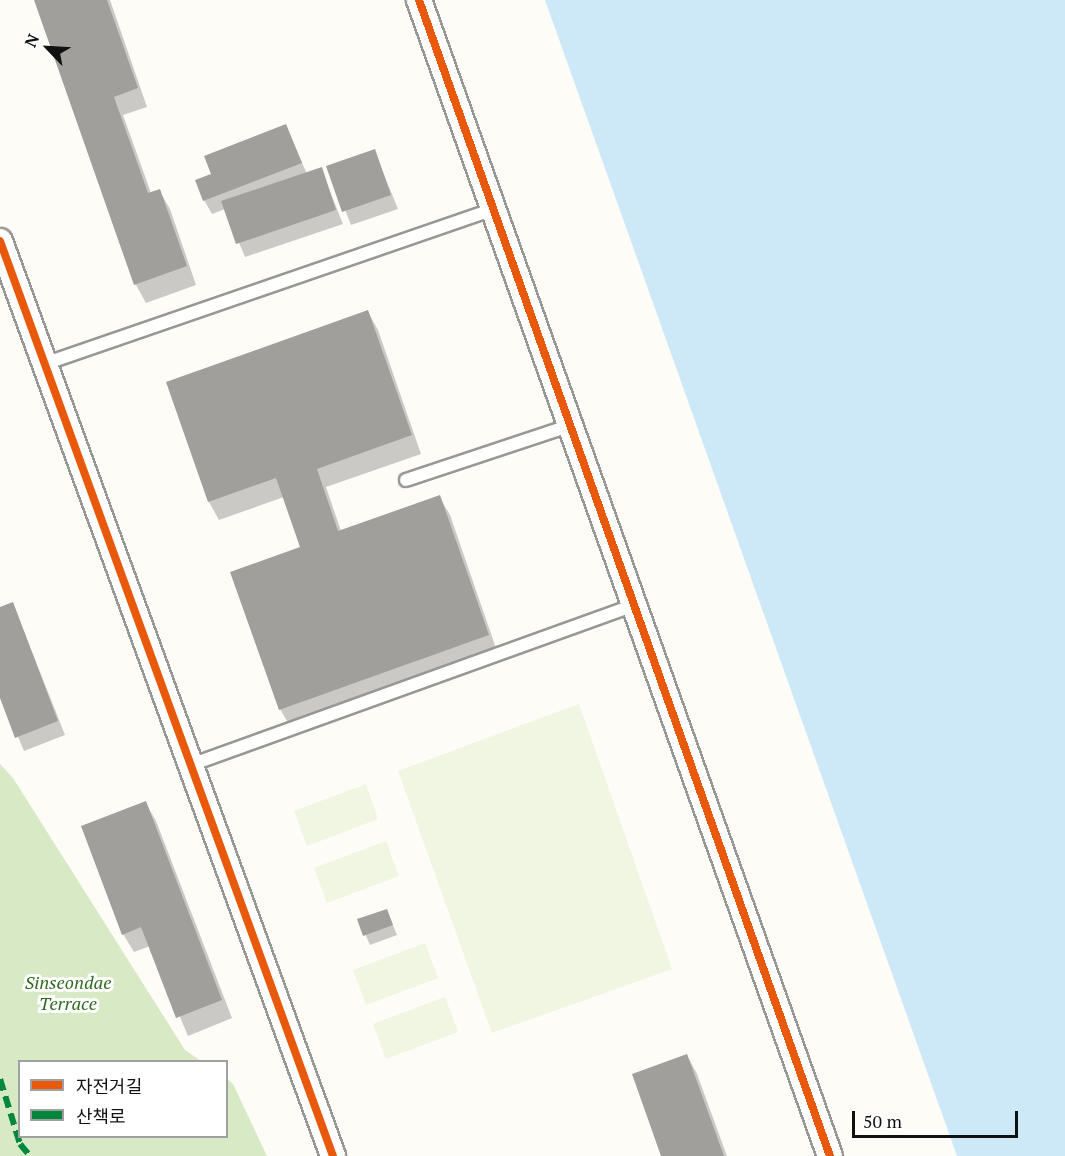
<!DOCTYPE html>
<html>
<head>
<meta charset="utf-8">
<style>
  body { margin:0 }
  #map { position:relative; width:1065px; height:1156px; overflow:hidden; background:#fdfcf7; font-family:"PT Serif","Noto Sans KR",serif }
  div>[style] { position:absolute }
  .forest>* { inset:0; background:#d8eac5 }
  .pitch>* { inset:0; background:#f0f6e1 }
  .water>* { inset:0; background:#cde8f7 }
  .shadow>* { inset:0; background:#0003 }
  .building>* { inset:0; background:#a19f9c }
  .roads { filter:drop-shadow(2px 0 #979795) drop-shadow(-2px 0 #979795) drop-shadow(0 2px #979795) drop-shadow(0 -2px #979795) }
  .lane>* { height:12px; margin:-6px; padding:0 6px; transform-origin:6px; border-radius:6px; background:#fffffe }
  .street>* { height:24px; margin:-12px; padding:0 12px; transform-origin:12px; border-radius:12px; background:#fffffe }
  .quiet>* { height:6px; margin-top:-3px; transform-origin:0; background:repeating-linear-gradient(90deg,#00873e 0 12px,transparent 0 18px) }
  .cycleway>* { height:8px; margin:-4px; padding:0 4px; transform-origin:4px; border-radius:4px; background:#e8590c }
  span { translate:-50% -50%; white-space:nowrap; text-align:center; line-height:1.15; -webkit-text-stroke:6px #fff; paint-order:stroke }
  .park-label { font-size:18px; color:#2f6b1f; font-style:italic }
  .legend { position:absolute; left:18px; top:1060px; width:210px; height:78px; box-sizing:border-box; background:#fff; border:2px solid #a0a0a0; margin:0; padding:8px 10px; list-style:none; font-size:18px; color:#111 }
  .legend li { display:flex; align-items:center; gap:12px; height:30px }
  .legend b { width:30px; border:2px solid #a0a0a0 }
  .north { position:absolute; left:18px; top:18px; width:60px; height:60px; -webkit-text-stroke:4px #fff; paint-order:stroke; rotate:295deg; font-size:16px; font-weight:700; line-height:24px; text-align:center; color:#111 }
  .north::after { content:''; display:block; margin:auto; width:21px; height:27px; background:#111; clip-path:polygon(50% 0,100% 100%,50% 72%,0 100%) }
  .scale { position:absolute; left:852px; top:1111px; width:166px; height:27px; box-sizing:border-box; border:3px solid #111; border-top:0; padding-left:8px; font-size:18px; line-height:21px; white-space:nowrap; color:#111; -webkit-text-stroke:4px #fff; paint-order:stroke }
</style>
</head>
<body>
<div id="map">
  <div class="forest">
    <i style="clip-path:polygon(0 764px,13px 778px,185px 1050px,201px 1061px,20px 1062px,20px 1136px,226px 1136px,227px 1079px,233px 1084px,267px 1156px,0 1156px)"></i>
  </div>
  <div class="pitch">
    <i style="clip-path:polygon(579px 704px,672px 969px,492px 1033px,398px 771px)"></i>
    <i style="clip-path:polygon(366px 784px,378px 819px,307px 846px,294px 811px)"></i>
    <i style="clip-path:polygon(386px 841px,399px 876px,327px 903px,314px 868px)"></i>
    <i style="clip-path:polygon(425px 943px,438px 978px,366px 1005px,353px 970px)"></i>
    <i style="clip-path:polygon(445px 997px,458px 1032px,386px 1059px,373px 1024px)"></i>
  </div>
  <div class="water">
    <i style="clip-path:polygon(545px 0,1065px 0,1065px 1156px,957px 1156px)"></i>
  </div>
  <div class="shadow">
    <i style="clip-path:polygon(35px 0,110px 0,147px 107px,123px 115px,151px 193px,159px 190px,170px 209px,196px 285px,146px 303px,136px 285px)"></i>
    <i style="clip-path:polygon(286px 126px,307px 174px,321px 169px,343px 224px,245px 257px,225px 209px,212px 214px,204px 200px,213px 175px)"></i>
    <i style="clip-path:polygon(374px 150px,398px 209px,351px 225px,328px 167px)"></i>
    <i style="clip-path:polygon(368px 312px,378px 330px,421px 454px,326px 487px,341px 531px,439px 496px,450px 515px,498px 654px,291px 728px,280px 709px,302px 548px,284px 497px,219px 520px,209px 502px,168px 383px)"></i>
    <i style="clip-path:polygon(13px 604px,65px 735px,24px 751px,0 694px,0 609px)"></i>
    <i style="clip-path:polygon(145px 802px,156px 821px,232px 1018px,188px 1036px,150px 946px,134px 952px,123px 934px)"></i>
    <i style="clip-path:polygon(387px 911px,397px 935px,370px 945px,359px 920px)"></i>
    <i style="clip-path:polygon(687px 1055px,697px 1074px,727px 1156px,663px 1156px)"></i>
  </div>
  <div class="building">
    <i style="clip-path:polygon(34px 0,107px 0,138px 88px,114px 97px,148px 193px,160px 189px,187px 266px,134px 285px)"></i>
    <i style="clip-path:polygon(286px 124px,302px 163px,203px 201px,195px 180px,211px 174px,204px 156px)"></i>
    <i style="clip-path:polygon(375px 149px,391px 195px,342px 212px,326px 166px)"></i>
    <i style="clip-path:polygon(322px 167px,336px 210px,236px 244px,221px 201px)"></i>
    <i style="clip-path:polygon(368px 310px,412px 435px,317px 469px,338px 531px,440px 495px,489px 635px,279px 710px,230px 572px,300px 547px,276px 478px,208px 502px,166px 382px)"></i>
    <i style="clip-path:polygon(13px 602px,58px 721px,15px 738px,0 698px,0 607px)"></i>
    <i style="clip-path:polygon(146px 801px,222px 1000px,176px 1018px,141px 927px,122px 935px,81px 826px)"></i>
    <i style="clip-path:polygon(387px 909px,393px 925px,363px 936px,357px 919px)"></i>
    <i style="clip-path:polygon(687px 1054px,724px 1156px,661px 1156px,632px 1074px)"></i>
  </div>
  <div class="roads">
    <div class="lane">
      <i style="left:44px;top:364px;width:478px;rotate:-19deg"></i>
      <i style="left:406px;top:480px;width:174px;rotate:-18.4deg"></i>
      <i style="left:193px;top:764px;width:468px;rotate:-19.8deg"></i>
    </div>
    <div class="street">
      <i style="left:419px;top:0;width:1227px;rotate:70.43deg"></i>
      <i style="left:0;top:241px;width:974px;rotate:70deg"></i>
    </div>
  </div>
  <div class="quiet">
    <i style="left:0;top:1079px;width:68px;rotate:72.9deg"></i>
    <i style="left:20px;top:1144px;width:16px;rotate:50deg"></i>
  </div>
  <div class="cycleway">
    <i style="left:419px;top:0;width:1227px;rotate:70.43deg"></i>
    <i style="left:0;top:241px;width:974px;rotate:70deg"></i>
  </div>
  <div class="park-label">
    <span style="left:68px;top:993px">Sinseondae<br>Terrace</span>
  </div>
  <ul class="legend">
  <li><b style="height:8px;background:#e8590c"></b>자전거길</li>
  <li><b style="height:8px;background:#00873e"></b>산책로</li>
  </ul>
  <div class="north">N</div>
  <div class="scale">50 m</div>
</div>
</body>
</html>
